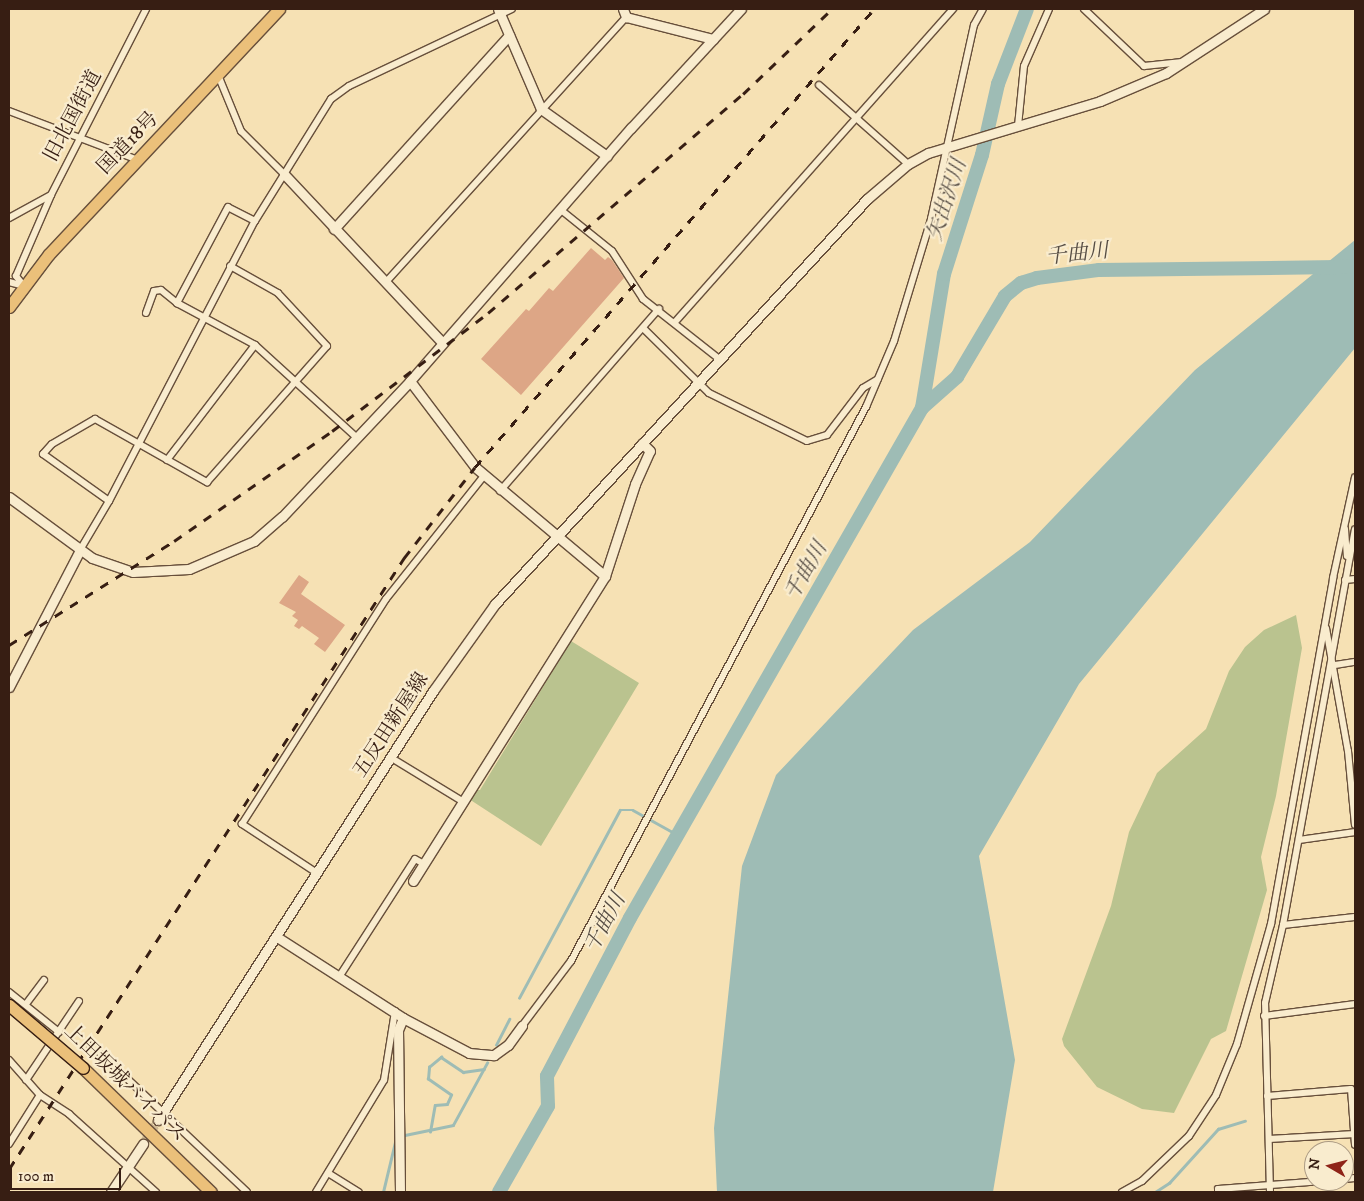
<!DOCTYPE html>
<html>
<head>
<meta charset="utf-8">
<style>
  body { margin:0 }
  #map { position:relative; width:1364px; height:1201px; overflow:hidden; background:#f6e1b4; font-family:"IM FELL DW Pica","Noto Serif JP",serif }
  div>[style] { position:absolute }
  .green>* { inset:0; background:#bac38f }
  .water>* { inset:0; background:#9ebcb5 }
  .stream>* { height:2.5px; margin:-1.25px; padding:0 1.25px; transform-origin:1.25px; border-radius:1.25px; background:#9ebcb5 }
  .river>* { height:14px; margin:-7px; padding:0 7px; transform-origin:7px; border-radius:7px; background:#9ebcb5 }
  .building>* { inset:0; background:#dda686 }
  .secondary-tunnel>* { height:9px; margin-top:-4.5px; transform-origin:0; background:repeating-linear-gradient(90deg,#d0ba94 0 9px,transparent 0 13.5px) }
  .roads { filter:drop-shadow(1px 0 #674f3b) drop-shadow(-1px 0 #674f3b) drop-shadow(0 1px #674f3b) drop-shadow(0 -1px #674f3b) }
  .street>* { height:6px; margin:-3px; padding:0 3px; transform-origin:3px; border-radius:3px; background:#f9ecce }
  .secondary>* { height:9px; margin:-4.5px; padding:0 4.5px; transform-origin:4.5px; border-radius:4.5px; background:#f9ecce }
  .highway>* { height:11px; margin:-5.5px; padding:0 5.5px; transform-origin:5.5px; border-radius:5.5px; background:#ebc07a }
  .rail>* { height:2.5px; margin-top:-1.25px; transform-origin:0; background:repeating-linear-gradient(90deg,#371e13 0 9px,transparent 0 18px) }
  .bridges { filter:drop-shadow(1px 0 #371e13) drop-shadow(-1px 0 #371e13) drop-shadow(0 1px #371e13) drop-shadow(0 -1px #371e13) }
  .highway-bridge>* { height:11px; margin:-5.5px; padding:0 5.5px; transform-origin:5.5px; border-radius:5.5px; background:#ebc07a }
  span { translate:-50% -50%; white-space:nowrap; text-align:center; line-height:1.15; -webkit-text-stroke:4.5px #f9ecce; paint-order:stroke }
  .street-label { font-size:20px; color:#371e13 }
  .water-label { font-size:21px; color:#564d44; font-style:italic }
  .frame { position:absolute; inset:0; border:10px solid #371e13; pointer-events:none }
  .north { position:absolute; left:1304px; top:1141px; width:50px; height:50px; box-sizing:border-box; background:#f9ecce; border:1px solid #ab9a83; border-radius:50%; rotate:278deg; font-size:14px; font-weight:700; line-height:20px; text-align:center; color:#371e13 }
  .north::after { content:''; display:block; margin:auto; width:18px; height:22px; background:#8f2418; clip-path:polygon(50% 0,100% 100%,50% 72%,0 100%) }
  .scale { position:absolute; left:10px; top:1168px; width:111px; height:22px; box-sizing:border-box; border:2px solid #371e13; border-top:0; padding-left:6px; font-size:15px; line-height:18px; white-space:nowrap; color:#371e13; -webkit-text-stroke:4px #f9ecce; paint-order:stroke }
</style>
</head>
<body>
<div id="map">
  <div class="green">
    <i style="clip-path:polygon(1296px 615px,1302px 648px,1276px 796px,1261px 857px,1267px 890px,1226px 1031px,1211px 1039px,1174px 1113px,1142px 1109px,1097px 1087px,1064px 1046px,1062px 1039px,1111px 906px,1129px 832px,1157px 773px,1206px 729px,1229px 671px,1245px 647px,1264px 630px)"></i>
    <i style="clip-path:polygon(571px 641px,639px 683px,541px 846px,469px 799px,475px 790px,480px 790px)"></i>
  </div>
  <div class="water">
    <i style="clip-path:polygon(1355px 240px,1355px 348px,1079px 684px,979px 856px,1015px 1060px,993px 1192px,717px 1192px,714px 1128px,742px 866px,776px 775px,913px 630px,1030px 542px,1195px 370px)"></i>
  </div>
  <div class="stream">
    <i style="left:519px;top:998px;width:213px;rotate:-61.8deg"></i>
    <i style="left:620px;top:810px;width:13px"></i>
    <i style="left:633px;top:810px;width:51px;rotate:29.1deg"></i>
    <i style="left:496px;top:1045px;width:29px;rotate:-63deg"></i>
    <i style="left:430px;top:1132px;width:27px;rotate:-80deg"></i>
    <i style="left:435px;top:1105px;width:12px;rotate:-5deg"></i>
    <i style="left:447px;top:1104px;width:10px;rotate:-66deg"></i>
    <i style="left:451px;top:1095px;width:28px;rotate:-145deg"></i>
    <i style="left:428px;top:1079px;width:12px;rotate:-85deg"></i>
    <i style="left:429px;top:1067px;width:16px;rotate:-40deg"></i>
    <i style="left:441px;top:1057px;width:27px;rotate:34deg"></i>
    <i style="left:463px;top:1072px;width:21px;rotate:-8deg"></i>
    <i style="left:400px;top:1136px;width:54px;rotate:-11.7deg"></i>
    <i style="left:453px;top:1125px;width:71px;rotate:-61.3deg"></i>
    <i style="left:383px;top:1192px;width:51px;rotate:-76.5deg"></i>
    <i style="left:1155px;top:1192px;width:17px;rotate:-33deg"></i>
    <i style="left:1169px;top:1183px;width:73px;rotate:-47.8deg"></i>
    <i style="left:1218px;top:1129px;width:28px;rotate:-17deg"></i>
  </div>
  <div class="river">
    <i style="left:922px;top:408px;width:136px;rotate:-80.7deg"></i>
    <i style="left:944px;top:274px;width:125px;rotate:-72.3deg"></i>
    <i style="left:982px;top:155px;width:73px;rotate:-77.3deg"></i>
    <i style="left:998px;top:84px;width:80px;rotate:-68.9deg"></i>
    <i style="left:499px;top:1192px;width:99px;rotate:-60.3deg"></i>
    <i style="left:548px;top:1106px;width:30px;rotate:-92deg"></i>
    <i style="left:547px;top:1076px;width:178px;rotate:-62.3deg"></i>
    <i style="left:630px;top:918px;width:588px;rotate:-60.21deg"></i>
    <i style="left:922px;top:408px;width:47px;rotate:-41.5deg"></i>
    <i style="left:957px;top:377px;width:94px;rotate:-59.3deg"></i>
    <i style="left:1005px;top:296px;width:21px;rotate:-39deg"></i>
    <i style="left:1021px;top:283px;width:17px;rotate:-17deg"></i>
    <i style="left:1037px;top:278px;width:63px;rotate:-7.4deg"></i>
    <i style="left:1099px;top:270px;width:256px;rotate:-0.7deg"></i>
  </div>
  <div class="building">
    <i style="clip-path:polygon(591px 248px,605px 260px,608px 257px,612px 260px,624px 278px,521px 395px,481px 359px,526px 309px,529px 311px,549px 288px,553px 291px)"></i>
    <i style="clip-path:polygon(299px 575px,309px 582px,301px 594px,345px 625px,325px 652px,314px 644px,319px 638px,302px 626px,299px 629px,294px 626px,298px 620px,292px 616px,296px 612px,279px 603px)"></i>
  </div>
  <div class="secondary-tunnel">
    <i style="left:143px;top:1144px;width:28px;rotate:-58deg"></i>
  </div>
  <div class="roads">
    <div class="street">
      <i style="left:1084px;top:9px;width:83px;rotate:43.5deg"></i>
      <i style="left:1144px;top:66px;width:36px;rotate:-6deg"></i>
      <i style="left:218px;top:75px;width:61px;rotate:67.7deg"></i>
      <i style="left:241px;top:131px;width:61px;rotate:45deg"></i>
      <i style="left:819px;top:85px;width:119px;rotate:41.6deg"></i>
      <i style="left:9px;top:111px;width:138px;rotate:20.8deg"></i>
      <i style="left:1018px;top:126px;width:60px;rotate:-84.3deg"></i>
      <i style="left:1024px;top:66px;width:62px;rotate:-66.3deg"></i>
      <i style="left:561px;top:210px;width:65px;rotate:38.8deg"></i>
      <i style="left:612px;top:251px;width:57px;rotate:57.1deg"></i>
      <i style="left:643px;top:299px;width:95px;rotate:38.2deg"></i>
      <i style="left:9px;top:218px;width:48px;rotate:-28.7deg"></i>
      <i style="left:255px;top:221px;width:30px;rotate:-153deg"></i>
      <i style="left:228px;top:207px;width:109px;rotate:118deg"></i>
      <i style="left:177px;top:303px;width:89px;rotate:28.3deg"></i>
      <i style="left:255px;top:345px;width:137px;rotate:42.3deg"></i>
      <i style="left:9px;top:282px;width:16px;rotate:15deg"></i>
      <i style="left:386px;top:282px;width:358px;rotate:-47.8deg"></i>
      <i style="left:24px;top:286px;width:13px;rotate:-129deg"></i>
      <i style="left:16px;top:276px;width:88px;rotate:-66.6deg"></i>
      <i style="left:51px;top:195px;width:209px;rotate:-62.9deg"></i>
      <i style="left:146px;top:313px;width:23px;rotate:-70deg"></i>
      <i style="left:154px;top:291px;width:7px;rotate:-8deg"></i>
      <i style="left:161px;top:290px;width:21px;rotate:39deg"></i>
      <i style="left:675px;top:322px;width:419px;rotate:-48.4deg"></i>
      <i style="left:644px;top:329px;width:91px;rotate:44.6deg"></i>
      <i style="left:709px;top:393px;width:109px;rotate:26.1deg"></i>
      <i style="left:807px;top:441px;width:21px;rotate:-17deg"></i>
      <i style="left:827px;top:435px;width:59px;rotate:-52.5deg"></i>
      <i style="left:863px;top:388px;width:17px;rotate:-31deg"></i>
      <i style="left:167px;top:460px;width:145px;rotate:-52.6deg"></i>
      <i style="left:500px;top:491px;width:242px;rotate:-48.9deg"></i>
      <i style="left:109px;top:501px;width:81px;rotate:-144.5deg"></i>
      <i style="left:43px;top:454px;width:13px;rotate:-48deg"></i>
      <i style="left:52px;top:444px;width:50px;rotate:-30.2deg"></i>
      <i style="left:95px;top:419px;width:129px;rotate:29.4deg"></i>
      <i style="left:207px;top:482px;width:181px;rotate:-48.6deg"></i>
      <i style="left:327px;top:346px;width:72px;rotate:-132.8deg"></i>
      <i style="left:278px;top:293px;width:55px;rotate:-150.6deg"></i>
      <i style="left:1345px;top:529px;width:27px;rotate:86deg"></i>
      <i style="left:80px;top:550px;width:57px;rotate:-59.4deg"></i>
      <i style="left:109px;top:501px;width:316px;rotate:-62.5deg"></i>
      <i style="left:255px;top:221px;width:144px;rotate:-58.1deg"></i>
      <i style="left:331px;top:99px;width:22px;rotate:-36deg"></i>
      <i style="left:349px;top:86px;width:180px;rotate:-25.3deg"></i>
      <i style="left:1345px;top:580px;width:10px;rotate:-6deg"></i>
      <i style="left:1326px;top:628px;width:125px;rotate:79.9deg"></i>
      <i style="left:1348px;top:751px;width:74px;rotate:84.6deg"></i>
      <i style="left:1335px;top:665px;width:20px;rotate:-9deg"></i>
      <i style="left:390px;top:757px;width:84px;rotate:31.4deg"></i>
      <i style="left:1299px;top:840px;width:57px;rotate:-8.1deg"></i>
      <i style="left:317px;top:873px;width:90px;rotate:-146.8deg"></i>
      <i style="left:242px;top:824px;width:267px;rotate:-57.4deg"></i>
      <i style="left:386px;top:599px;width:157px;rotate:-51.5deg"></i>
      <i style="left:1283px;top:925px;width:72px;rotate:-6.3deg"></i>
      <i style="left:339px;top:977px;width:140px;rotate:-57.2deg"></i>
      <i style="left:415px;top:859px;width:10px;rotate:29deg"></i>
      <i style="left:9px;top:992px;width:64px;rotate:38.7deg"></i>
      <i style="left:26px;top:1004px;width:30px;rotate:-53deg"></i>
      <i style="left:1264px;top:1016px;width:92px;rotate:-7.5deg"></i>
      <i style="left:522px;top:1026px;width:81px;rotate:-53deg"></i>
      <i style="left:571px;top:961px;width:628px;rotate:-61.97deg"></i>
      <i style="left:866px;top:407px;width:72px;rotate:-67deg"></i>
      <i style="left:894px;top:341px;width:127px;rotate:-73.1deg"></i>
      <i style="left:931px;top:219px;width:199px;rotate:-77.5deg"></i>
      <i style="left:974px;top:25px;width:18px;rotate:-61deg"></i>
      <i style="left:100px;top:1053px;width:202px;rotate:43.4deg"></i>
      <i style="left:9px;top:1060px;width:47px;rotate:48.5deg"></i>
      <i style="left:40px;top:1095px;width:35px;rotate:33deg"></i>
      <i style="left:69px;top:1114px;width:117px;rotate:41.9deg"></i>
      <i style="left:26px;top:1080px;width:95px;rotate:-56.1deg"></i>
      <i style="left:1267px;top:1096px;width:84px;rotate:-4.8deg"></i>
      <i style="left:1351px;top:1089px;width:56px;rotate:85.9deg"></i>
      <i style="left:1269px;top:1139px;width:86px;rotate:-3.3deg"></i>
      <i style="left:9px;top:1144px;width:58px;rotate:-57.7deg"></i>
      <i style="left:328px;top:1173px;width:36px;rotate:32deg"></i>
      <i style="left:1344px;top:1179px;width:11px;rotate:-5deg"></i>
      <i style="left:316px;top:1192px;width:131px;rotate:-58.7deg"></i>
      <i style="left:384px;top:1080px;width:70px;rotate:-80.9deg"></i>
      <i style="left:1122px;top:1192px;width:23px;rotate:-29deg"></i>
      <i style="left:1142px;top:1181px;width:65px;rotate:-43.8deg"></i>
      <i style="left:1189px;top:1136px;width:49px;rotate:-56.6deg"></i>
      <i style="left:1216px;top:1095px;width:55px;rotate:-67.6deg"></i>
      <i style="left:1237px;top:1044px;width:125px;rotate:-74.2deg"></i>
      <i style="left:1271px;top:924px;width:352px;rotate:-79.8deg"></i>
      <i style="left:1333px;top:578px;width:103px;rotate:-77.7deg"></i>
      <i style="left:1218px;top:1192px;width:3px;rotate:-90deg"></i>
      <i style="left:1218px;top:1189px;width:105px;rotate:-4.4deg"></i>
      <i style="left:1270px;top:1192px;width:189px;rotate:-91.5deg"></i>
      <i style="left:1265px;top:1003px;width:80px;rotate:-77deg"></i>
      <i style="left:1283px;top:925px;width:402px;rotate:-79.7deg"></i>
    </div>
    <div class="secondary">
      <i style="left:498px;top:9px;width:109px;rotate:66.7deg"></i>
      <i style="left:541px;top:109px;width:81px;rotate:35.5deg"></i>
      <i style="left:623px;top:9px;width:9px;rotate:69deg"></i>
      <i style="left:626px;top:17px;width:90px;rotate:14.2deg"></i>
      <i style="left:284px;top:174px;width:231px;rotate:46.8deg"></i>
      <i style="left:334px;top:229px;width:261px;rotate:-47.9deg"></i>
      <i style="left:410px;top:381px;width:108px;rotate:52.9deg"></i>
      <i style="left:475px;top:467px;width:170px;rotate:40deg"></i>
      <i style="left:9px;top:497px;width:103px;rotate:36.3deg"></i>
      <i style="left:92px;top:558px;width:43px;rotate:18.9deg"></i>
      <i style="left:133px;top:572px;width:56px;rotate:-3.1deg"></i>
      <i style="left:189px;top:569px;width:71px;rotate:-23.3deg"></i>
      <i style="left:254px;top:541px;width:37px;rotate:-41deg"></i>
      <i style="left:282px;top:517px;width:187px;rotate:-46.7deg"></i>
      <i style="left:410px;top:381px;width:336px;rotate:-48.9deg"></i>
      <i style="left:631px;top:128px;width:162px;rotate:-47.3deg"></i>
      <i style="left:9px;top:687px;width:154px;rotate:-62.6deg"></i>
      <i style="left:413px;top:881px;width:360px;rotate:-57.8deg"></i>
      <i style="left:605px;top:576px;width:97px;rotate:-71.9deg"></i>
      <i style="left:635px;top:484px;width:36px;rotate:-66deg"></i>
      <i style="left:650px;top:451px;width:11px;rotate:-135deg"></i>
      <i style="left:277px;top:937px;width:150px;rotate:32.7deg"></i>
      <i style="left:403px;top:1018px;width:75px;rotate:27.9deg"></i>
      <i style="left:469px;top:1053px;width:25px;rotate:5deg"></i>
      <i style="left:494px;top:1055px;width:17px;rotate:-36deg"></i>
      <i style="left:508px;top:1045px;width:24px;rotate:-54deg"></i>
      <i style="left:158px;top:1120px;width:510px;rotate:-57.34deg"></i>
      <i style="left:433px;top:691px;width:107px;rotate:-54.5deg"></i>
      <i style="left:495px;top:604px;width:550px;rotate:-47.43deg"></i>
      <i style="left:867px;top:199px;width:54px;rotate:-40.5deg"></i>
      <i style="left:908px;top:164px;width:23px;rotate:-29deg"></i>
      <i style="left:928px;top:153px;width:180px;rotate:-16.8deg"></i>
      <i style="left:1100px;top:101px;width:72px;rotate:-23deg"></i>
      <i style="left:1166px;top:73px;width:117px;rotate:-33.1deg"></i>
      <i style="left:111px;top:1192px;width:58px;rotate:-56.3deg"></i>
      <i style="left:400px;top:1192px;width:162px;rotate:-90.7deg"></i>
      <i style="left:398px;top:1030px;width:13px;rotate:-67deg"></i>
    </div>
    <div class="highway">
      <i style="left:9px;top:307px;width:66px;rotate:-53deg"></i>
      <i style="left:49px;top:254px;width:336px;rotate:-46.8deg"></i>
      <i style="left:83px;top:1068px;width:178px;rotate:44.1deg"></i>
    </div>
  </div>
  <div class="rail">
    <i style="left:9px;top:645px;width:195px;rotate:-32.2deg"></i>
    <i style="left:174px;top:541px;width:193px;rotate:-34.8deg"></i>
    <i style="left:332px;top:431px;width:196px;rotate:-37.1deg"></i>
    <i style="left:488px;top:313px;width:336px;rotate:-40.7deg"></i>
    <i style="left:743px;top:94px;width:123px;rotate:-43.7deg"></i>
    <i style="left:9px;top:1169px;width:728px;rotate:-57.12deg"></i>
    <i style="left:404px;top:558px;width:115px;rotate:-52deg"></i>
    <i style="left:475px;top:467px;width:607px;rotate:-48.94deg"></i>
  </div>
  <div class="bridges">
    <div class="highway-bridge">
      <i style="left:9px;top:1005px;width:97px;rotate:40.4deg"></i>
    </div>
  </div>
  <div class="street-label">
    <span style="left:73px;top:116px;rotate:-62deg">旧北国街道</span>
    <span style="left:128px;top:143px;rotate:-46deg">国道18号</span>
    <span style="left:391px;top:725px;rotate:-57deg">五反田新屋線</span>
    <span style="left:125px;top:1083px;rotate:44deg">上田坂城バイパス</span>
  </div>
  <div class="water-label">
    <span style="left:947px;top:200px;rotate:-72deg">矢出沢川</span>
    <span style="left:1077px;top:254px;rotate:-6deg">千曲川</span>
    <span style="left:806px;top:571px;rotate:-60deg">千曲川</span>
    <span style="left:605px;top:923px;rotate:-62deg">千曲川</span>
  </div>
  <div class="frame"></div>
  <div class="north">N</div>
  <div class="scale">100 m</div>
</div>
</body>
</html>
